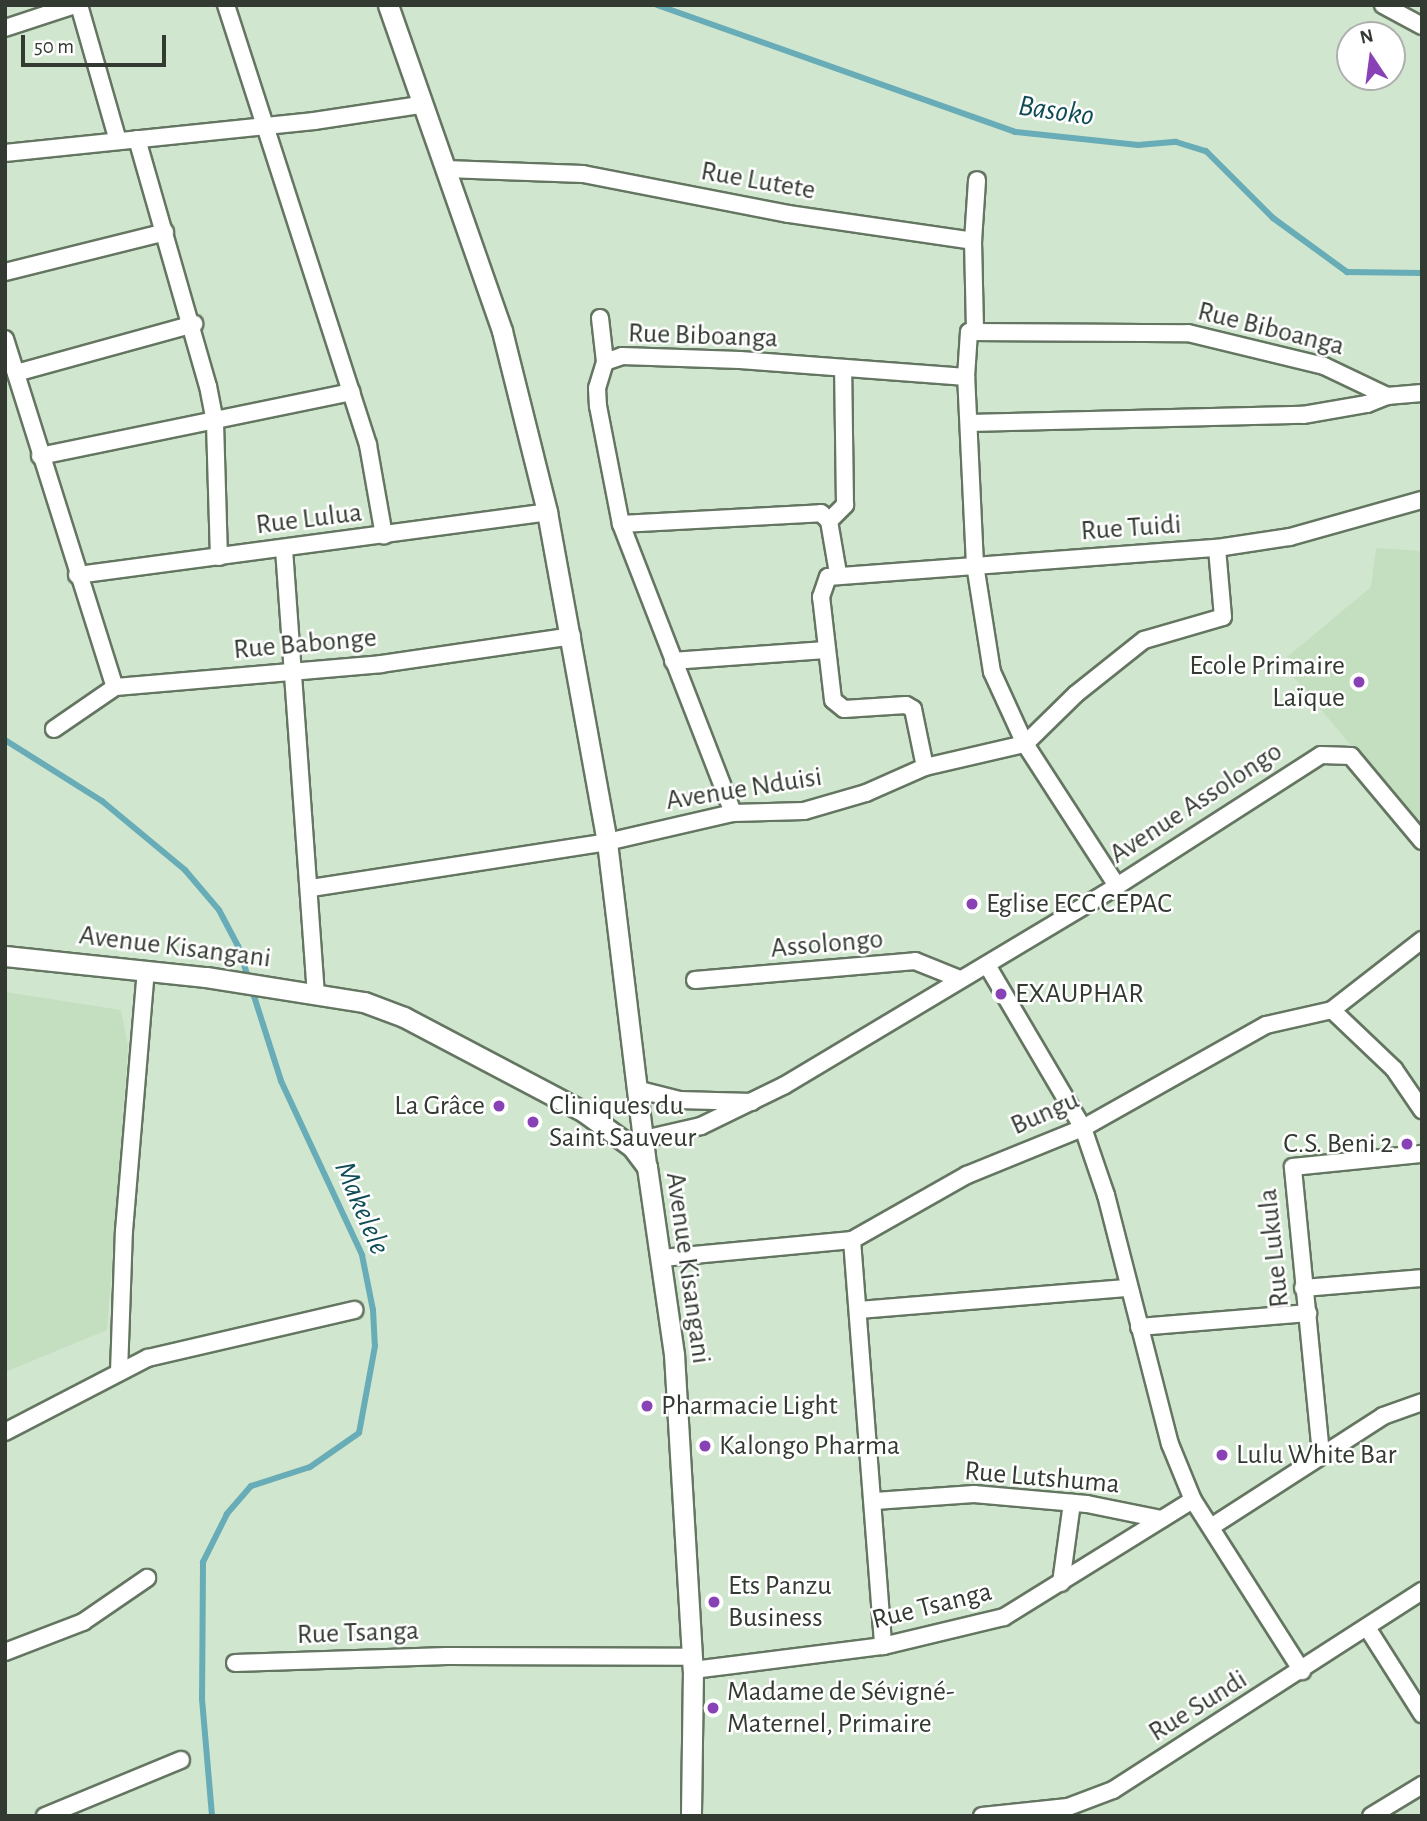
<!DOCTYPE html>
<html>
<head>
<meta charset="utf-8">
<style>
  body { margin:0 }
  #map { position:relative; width:1427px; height:1821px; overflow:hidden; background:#d1e6ce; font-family:"Alegreya Sans",sans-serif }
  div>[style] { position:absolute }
  .built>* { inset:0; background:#c4dec0 }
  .stream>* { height:6px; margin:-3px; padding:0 3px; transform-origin:3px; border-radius:3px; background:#67acb7 }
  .roads { filter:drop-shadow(2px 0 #647661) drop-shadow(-2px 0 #647661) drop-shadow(0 2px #647661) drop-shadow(0 -2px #647661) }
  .minor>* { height:16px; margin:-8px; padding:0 8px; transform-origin:8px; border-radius:8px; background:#fff }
  .tertiary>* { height:19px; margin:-9.5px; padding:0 9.5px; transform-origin:9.5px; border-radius:9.5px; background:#fff }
  .dots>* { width:19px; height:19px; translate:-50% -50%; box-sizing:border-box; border:4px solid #fff; border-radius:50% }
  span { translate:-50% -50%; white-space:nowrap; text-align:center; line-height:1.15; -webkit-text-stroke:5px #fff; paint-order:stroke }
  .street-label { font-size:28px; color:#323a31 }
  .poi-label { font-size:28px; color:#323a31 }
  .right { translate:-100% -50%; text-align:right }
  .left { translate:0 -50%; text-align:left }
  .water-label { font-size:30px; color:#0f4d56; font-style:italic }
  .frame { position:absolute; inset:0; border:7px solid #323a31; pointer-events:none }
  .north { position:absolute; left:1336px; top:21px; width:70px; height:70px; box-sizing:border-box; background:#fff; border:2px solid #adb0ad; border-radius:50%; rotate:347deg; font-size:19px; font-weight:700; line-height:28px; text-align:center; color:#323a31 }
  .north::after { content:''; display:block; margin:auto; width:24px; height:32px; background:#8842b5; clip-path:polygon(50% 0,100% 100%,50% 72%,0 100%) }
  .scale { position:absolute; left:21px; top:35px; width:145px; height:32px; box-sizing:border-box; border:4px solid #323a31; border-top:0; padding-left:9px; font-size:21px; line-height:24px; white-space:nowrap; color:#323a31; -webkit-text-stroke:5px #fff; paint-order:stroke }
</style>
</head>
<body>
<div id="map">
  <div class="built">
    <i style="clip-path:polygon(1376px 548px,1422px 551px,1422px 830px,1281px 662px,1371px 587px)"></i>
    <i style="clip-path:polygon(5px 992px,121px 1010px,128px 1047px,107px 1330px,5px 1372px)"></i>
  </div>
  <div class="stream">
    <i style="left:657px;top:5px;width:380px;rotate:19.5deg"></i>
    <i style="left:1015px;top:132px;width:124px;rotate:6deg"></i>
    <i style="left:1138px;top:145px;width:38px;rotate:-5deg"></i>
    <i style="left:1176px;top:142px;width:31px;rotate:17deg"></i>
    <i style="left:1206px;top:151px;width:95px;rotate:45deg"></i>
    <i style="left:1273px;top:218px;width:92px;rotate:36.1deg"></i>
    <i style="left:1347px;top:272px;width:75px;rotate:0.8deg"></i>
    <i style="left:5px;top:740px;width:115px;rotate:32.2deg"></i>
    <i style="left:102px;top:801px;width:108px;rotate:39.7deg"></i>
    <i style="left:185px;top:870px;width:52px;rotate:49.6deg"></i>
    <i style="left:219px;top:910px;width:41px;rotate:62.2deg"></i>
    <i style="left:238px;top:946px;width:142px;rotate:72.3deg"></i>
    <i style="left:281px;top:1081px;width:192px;rotate:65deg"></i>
    <i style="left:362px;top:1255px;width:56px;rotate:78.7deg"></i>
    <i style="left:373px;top:1310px;width:36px;rotate:87deg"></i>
    <i style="left:375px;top:1346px;width:88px;rotate:100.4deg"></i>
    <i style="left:359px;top:1433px;width:60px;rotate:145.2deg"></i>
    <i style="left:310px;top:1467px;width:62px;rotate:162.1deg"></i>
    <i style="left:251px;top:1486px;width:37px;rotate:131deg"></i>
    <i style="left:227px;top:1514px;width:54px;rotate:116.6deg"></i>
    <i style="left:203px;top:1562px;width:137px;rotate:90.4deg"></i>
    <i style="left:202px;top:1699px;width:117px;rotate:85.1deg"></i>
  </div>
  <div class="roads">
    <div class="minor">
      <i style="left:79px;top:5px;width:141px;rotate:74deg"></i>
      <i style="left:226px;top:5px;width:462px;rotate:72.1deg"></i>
      <i style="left:368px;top:445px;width:92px;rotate:80deg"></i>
      <i style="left:1383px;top:5px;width:44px;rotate:28.3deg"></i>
      <i style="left:5px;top:28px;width:74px;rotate:-18.2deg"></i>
      <i style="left:137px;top:139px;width:257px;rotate:74deg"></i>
      <i style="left:208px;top:386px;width:38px;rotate:79deg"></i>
      <i style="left:215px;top:423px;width:134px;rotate:88.3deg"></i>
      <i style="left:5px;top:153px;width:311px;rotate:-5.9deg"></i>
      <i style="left:314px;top:121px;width:107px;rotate:-8.6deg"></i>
      <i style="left:446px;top:169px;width:137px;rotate:2.1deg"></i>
      <i style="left:583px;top:174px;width:210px;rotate:11deg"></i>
      <i style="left:789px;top:214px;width:186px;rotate:8.3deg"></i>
      <i style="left:973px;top:241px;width:89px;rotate:88.7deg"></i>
      <i style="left:973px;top:241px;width:61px;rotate:-86.2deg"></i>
      <i style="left:5px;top:272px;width:165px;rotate:-14deg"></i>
      <i style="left:600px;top:318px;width:44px;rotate:83.5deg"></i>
      <i style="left:605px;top:362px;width:27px;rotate:107deg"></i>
      <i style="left:597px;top:388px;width:18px;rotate:87deg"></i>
      <i style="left:598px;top:406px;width:120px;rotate:79deg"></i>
      <i style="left:621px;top:524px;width:310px;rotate:68.8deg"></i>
      <i style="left:5px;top:339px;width:365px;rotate:72.5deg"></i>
      <i style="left:605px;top:362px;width:18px;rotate:-19deg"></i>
      <i style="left:622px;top:356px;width:118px;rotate:1.9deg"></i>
      <i style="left:740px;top:360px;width:227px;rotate:4.3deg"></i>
      <i style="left:16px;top:373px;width:185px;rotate:-15.4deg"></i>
      <i style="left:969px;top:423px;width:334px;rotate:-1.4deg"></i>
      <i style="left:1303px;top:415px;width:65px;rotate:-9.8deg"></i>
      <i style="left:1367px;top:404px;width:22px;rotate:-22deg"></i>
      <i style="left:1387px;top:396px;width:35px;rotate:-5deg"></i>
      <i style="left:40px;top:456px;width:318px;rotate:-11.6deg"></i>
      <i style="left:829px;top:521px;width:23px;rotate:-45deg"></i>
      <i style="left:845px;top:505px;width:135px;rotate:-90.8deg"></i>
      <i style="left:621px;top:524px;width:200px;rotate:-3.1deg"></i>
      <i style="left:821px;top:513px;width:11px;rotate:45deg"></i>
      <i style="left:829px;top:521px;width:53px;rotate:80.2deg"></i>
      <i style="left:284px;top:549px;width:444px;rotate:85.9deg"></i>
      <i style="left:77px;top:575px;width:474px;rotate:-7.6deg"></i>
      <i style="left:673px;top:661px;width:152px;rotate:-4.1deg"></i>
      <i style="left:54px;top:729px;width:74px;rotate:-34.5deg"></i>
      <i style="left:115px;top:687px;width:267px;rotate:-4.9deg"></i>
      <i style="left:381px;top:664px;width:193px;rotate:-8.3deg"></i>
      <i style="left:925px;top:767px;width:59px;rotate:-101.7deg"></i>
      <i style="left:913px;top:709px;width:8px;rotate:-150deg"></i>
      <i style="left:906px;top:705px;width:62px;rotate:176.3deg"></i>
      <i style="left:844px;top:709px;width:14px;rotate:-141deg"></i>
      <i style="left:833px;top:700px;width:104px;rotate:-96.6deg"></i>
      <i style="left:821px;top:597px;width:21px;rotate:-71deg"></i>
      <i style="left:828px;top:577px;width:390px;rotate:-4.3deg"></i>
      <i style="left:1217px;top:548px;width:74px;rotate:-8.6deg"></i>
      <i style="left:1290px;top:537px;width:137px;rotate:-15.7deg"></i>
      <i style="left:1117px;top:886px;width:169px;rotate:-122.9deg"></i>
      <i style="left:1025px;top:744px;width:79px;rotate:-114.6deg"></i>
      <i style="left:992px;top:672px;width:108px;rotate:-99deg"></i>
      <i style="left:975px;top:565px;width:188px;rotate:-92.7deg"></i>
      <i style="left:966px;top:377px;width:45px;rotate:-86.2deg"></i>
      <i style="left:969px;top:332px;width:219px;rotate:0.3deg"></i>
      <i style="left:1188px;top:333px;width:140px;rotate:13.6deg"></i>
      <i style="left:1324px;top:366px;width:70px;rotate:25.5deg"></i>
      <i style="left:311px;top:888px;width:300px;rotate:-8.8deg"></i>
      <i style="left:607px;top:842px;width:129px;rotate:-13deg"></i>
      <i style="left:733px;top:813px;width:71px;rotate:-1.6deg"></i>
      <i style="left:804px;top:811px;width:65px;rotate:-16.2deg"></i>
      <i style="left:866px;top:793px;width:64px;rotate:-23.8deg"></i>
      <i style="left:925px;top:767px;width:103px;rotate:-13deg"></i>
      <i style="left:1025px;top:744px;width:71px;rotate:-44.4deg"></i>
      <i style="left:1076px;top:694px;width:87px;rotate:-38.5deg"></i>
      <i style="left:1144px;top:640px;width:82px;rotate:-16.2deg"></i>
      <i style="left:1223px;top:617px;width:69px;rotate:-95deg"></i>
      <i style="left:987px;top:965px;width:189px;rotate:59.5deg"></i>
      <i style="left:1083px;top:1128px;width:71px;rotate:71.1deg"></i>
      <i style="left:1106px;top:1195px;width:257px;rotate:75.6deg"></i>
      <i style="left:1170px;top:1444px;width:61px;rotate:67.7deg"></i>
      <i style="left:1193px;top:1500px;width:203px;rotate:57.5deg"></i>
      <i style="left:695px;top:980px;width:221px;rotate:-4.9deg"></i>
      <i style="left:915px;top:961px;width:48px;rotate:21.8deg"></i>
      <i style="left:1332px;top:1010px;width:86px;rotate:43.6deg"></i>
      <i style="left:1394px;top:1069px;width:50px;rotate:55.7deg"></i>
      <i style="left:636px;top:1089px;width:44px;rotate:14.3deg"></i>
      <i style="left:679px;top:1100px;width:73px;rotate:1.6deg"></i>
      <i style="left:644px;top:1139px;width:58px;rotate:-12.8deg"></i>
      <i style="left:701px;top:1126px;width:93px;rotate:-26deg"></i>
      <i style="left:785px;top:1085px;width:387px;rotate:-30.9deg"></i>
      <i style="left:1117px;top:886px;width:242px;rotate:-32.7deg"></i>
      <i style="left:1321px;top:755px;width:30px;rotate:2deg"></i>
      <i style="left:1351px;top:756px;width:111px;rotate:50.1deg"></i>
      <i style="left:852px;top:1240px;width:407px;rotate:85.6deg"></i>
      <i style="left:662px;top:1258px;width:191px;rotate:-5.4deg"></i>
      <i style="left:852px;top:1240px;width:132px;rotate:-29.5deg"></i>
      <i style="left:967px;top:1175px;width:125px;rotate:-22.1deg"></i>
      <i style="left:1083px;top:1128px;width:210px;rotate:-29.4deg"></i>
      <i style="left:1266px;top:1025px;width:68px;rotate:-12.8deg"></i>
      <i style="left:1332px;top:1010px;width:114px;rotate:-37.9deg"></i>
      <i style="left:1303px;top:1288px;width:119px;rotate:-4.8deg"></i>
      <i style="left:859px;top:1310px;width:271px;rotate:-4.7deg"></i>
      <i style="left:1139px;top:1327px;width:170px;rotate:-4.7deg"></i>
      <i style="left:119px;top:1372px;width:141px;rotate:-88deg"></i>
      <i style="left:124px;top:1231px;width:262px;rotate:-85.2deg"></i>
      <i style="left:5px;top:1432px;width:161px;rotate:-27.4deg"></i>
      <i style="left:148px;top:1358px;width:212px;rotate:-13.1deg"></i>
      <i style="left:1321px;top:1454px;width:288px;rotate:-95.6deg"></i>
      <i style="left:1293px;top:1167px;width:130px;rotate:-5.8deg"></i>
      <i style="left:875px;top:1501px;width:99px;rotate:-4deg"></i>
      <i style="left:974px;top:1494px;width:113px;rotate:5.1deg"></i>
      <i style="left:1087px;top:1504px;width:76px;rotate:11.5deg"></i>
      <i style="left:1211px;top:1527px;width:205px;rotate:-32.8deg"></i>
      <i style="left:1383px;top:1416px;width:41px;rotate:-19.7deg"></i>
      <i style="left:1061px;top:1583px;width:81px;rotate:-82.2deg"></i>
      <i style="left:1368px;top:1629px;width:101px;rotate:57.6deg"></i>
      <i style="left:5px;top:1652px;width:84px;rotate:-21deg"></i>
      <i style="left:83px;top:1622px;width:78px;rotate:-34.5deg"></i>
      <i style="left:235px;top:1663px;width:212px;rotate:-1.9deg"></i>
      <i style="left:447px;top:1656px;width:245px;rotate:0.2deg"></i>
      <i style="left:693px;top:1670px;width:192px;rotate:-7.2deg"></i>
      <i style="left:883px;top:1646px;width:124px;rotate:-13.5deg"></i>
      <i style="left:1004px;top:1617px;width:222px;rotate:-31.8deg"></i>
      <i style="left:45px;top:1816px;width:147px;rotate:-22.4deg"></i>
      <i style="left:982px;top:1816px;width:86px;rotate:-6deg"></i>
      <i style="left:1068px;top:1807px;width:48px;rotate:-20.7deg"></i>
      <i style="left:1113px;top:1790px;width:368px;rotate:-32.8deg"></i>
      <i style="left:1371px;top:1816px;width:60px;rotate:-31.3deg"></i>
    </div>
    <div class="tertiary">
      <i style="left:388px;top:5px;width:345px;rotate:70.7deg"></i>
      <i style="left:502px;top:331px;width:187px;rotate:76deg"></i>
      <i style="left:547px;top:512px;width:335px;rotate:79.7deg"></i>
      <i style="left:607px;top:842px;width:325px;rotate:83.1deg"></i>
      <i style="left:5px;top:956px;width:202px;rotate:6deg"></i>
      <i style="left:206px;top:977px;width:160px;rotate:9deg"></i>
      <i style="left:364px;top:1002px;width:43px;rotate:20.6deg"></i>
      <i style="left:404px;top:1017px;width:204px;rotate:27.8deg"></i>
      <i style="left:584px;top:1112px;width:59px;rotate:36.1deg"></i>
      <i style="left:632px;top:1147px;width:25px;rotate:53deg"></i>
      <i style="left:647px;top:1167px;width:189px;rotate:81.8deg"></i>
      <i style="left:674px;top:1354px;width:317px;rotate:86.6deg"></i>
      <i style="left:693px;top:1670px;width:146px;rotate:90.8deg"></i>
    </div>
  </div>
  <div class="dots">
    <i style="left:1359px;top:682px;background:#8842b5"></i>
    <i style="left:972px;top:904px;background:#8842b5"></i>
    <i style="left:1001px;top:994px;background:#8842b5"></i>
    <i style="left:499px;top:1106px;background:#8842b5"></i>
    <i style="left:533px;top:1122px;background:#8842b5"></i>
    <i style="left:1407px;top:1144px;background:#8842b5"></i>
    <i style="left:647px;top:1406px;background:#8842b5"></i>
    <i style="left:705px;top:1446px;background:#8842b5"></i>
    <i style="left:1222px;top:1455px;background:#8842b5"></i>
    <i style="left:714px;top:1602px;background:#8842b5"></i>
    <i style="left:713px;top:1708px;background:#8842b5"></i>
  </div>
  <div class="street-label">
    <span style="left:758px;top:181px;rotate:10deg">Rue Lutete</span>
    <span style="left:1271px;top:329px;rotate:14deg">Rue Biboanga</span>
    <span style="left:703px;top:336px;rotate:2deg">Rue Biboanga</span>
    <span style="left:309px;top:519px;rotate:-7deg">Rue Lulua</span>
    <span style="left:1131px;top:528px;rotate:-4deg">Rue Tuidi</span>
    <span style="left:305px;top:644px;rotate:-5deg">Rue Babonge</span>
    <span style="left:744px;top:789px;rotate:-9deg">Avenue Nduisi</span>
    <span style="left:1196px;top:803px;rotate:-33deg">Avenue Assolongo</span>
    <span style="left:827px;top:944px;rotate:-5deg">Assolongo</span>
    <span style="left:175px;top:947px;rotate:7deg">Avenue Kisangani</span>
    <span style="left:1045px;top:1113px;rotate:-24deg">Bungu</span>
    <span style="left:1274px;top:1248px;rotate:-96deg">Rue Lukula</span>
    <span style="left:688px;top:1268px;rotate:82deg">Avenue Kisangani</span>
    <span style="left:1042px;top:1478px;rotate:5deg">Rue Lutshuma</span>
    <span style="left:932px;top:1606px;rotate:-14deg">Rue Tsanga</span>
    <span style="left:358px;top:1633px;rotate:-2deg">Rue Tsanga</span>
    <span style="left:1198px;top:1706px;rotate:-32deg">Rue Sundi</span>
  </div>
  <div class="poi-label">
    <span class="right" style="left:1345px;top:682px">Ecole Primaire<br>Laïque</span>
    <span class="left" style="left:986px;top:904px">Eglise ECC CEPAC</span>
    <span class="left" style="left:1015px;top:994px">EXAUPHAR</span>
    <span class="right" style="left:485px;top:1106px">La Grâce</span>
    <span class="left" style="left:549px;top:1122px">Cliniques du<br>Saint Sauveur</span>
    <span class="right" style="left:1393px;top:1144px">C.S. Beni 2</span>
    <span class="left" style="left:661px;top:1406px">Pharmacie Light</span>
    <span class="left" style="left:719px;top:1446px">Kalongo Pharma</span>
    <span class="left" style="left:1236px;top:1455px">Lulu White Bar</span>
    <span class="left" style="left:728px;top:1602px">Ets Panzu<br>Business</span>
    <span class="left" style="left:727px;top:1708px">Madame de Sévigné-<br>Maternel, Primaire</span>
  </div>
  <div class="water-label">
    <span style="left:1056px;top:111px;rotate:8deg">Basoko</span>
    <span style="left:362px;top:1208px;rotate:67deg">Makelele</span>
  </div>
  <div class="frame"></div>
  <div class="north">N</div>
  <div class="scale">50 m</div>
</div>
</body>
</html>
